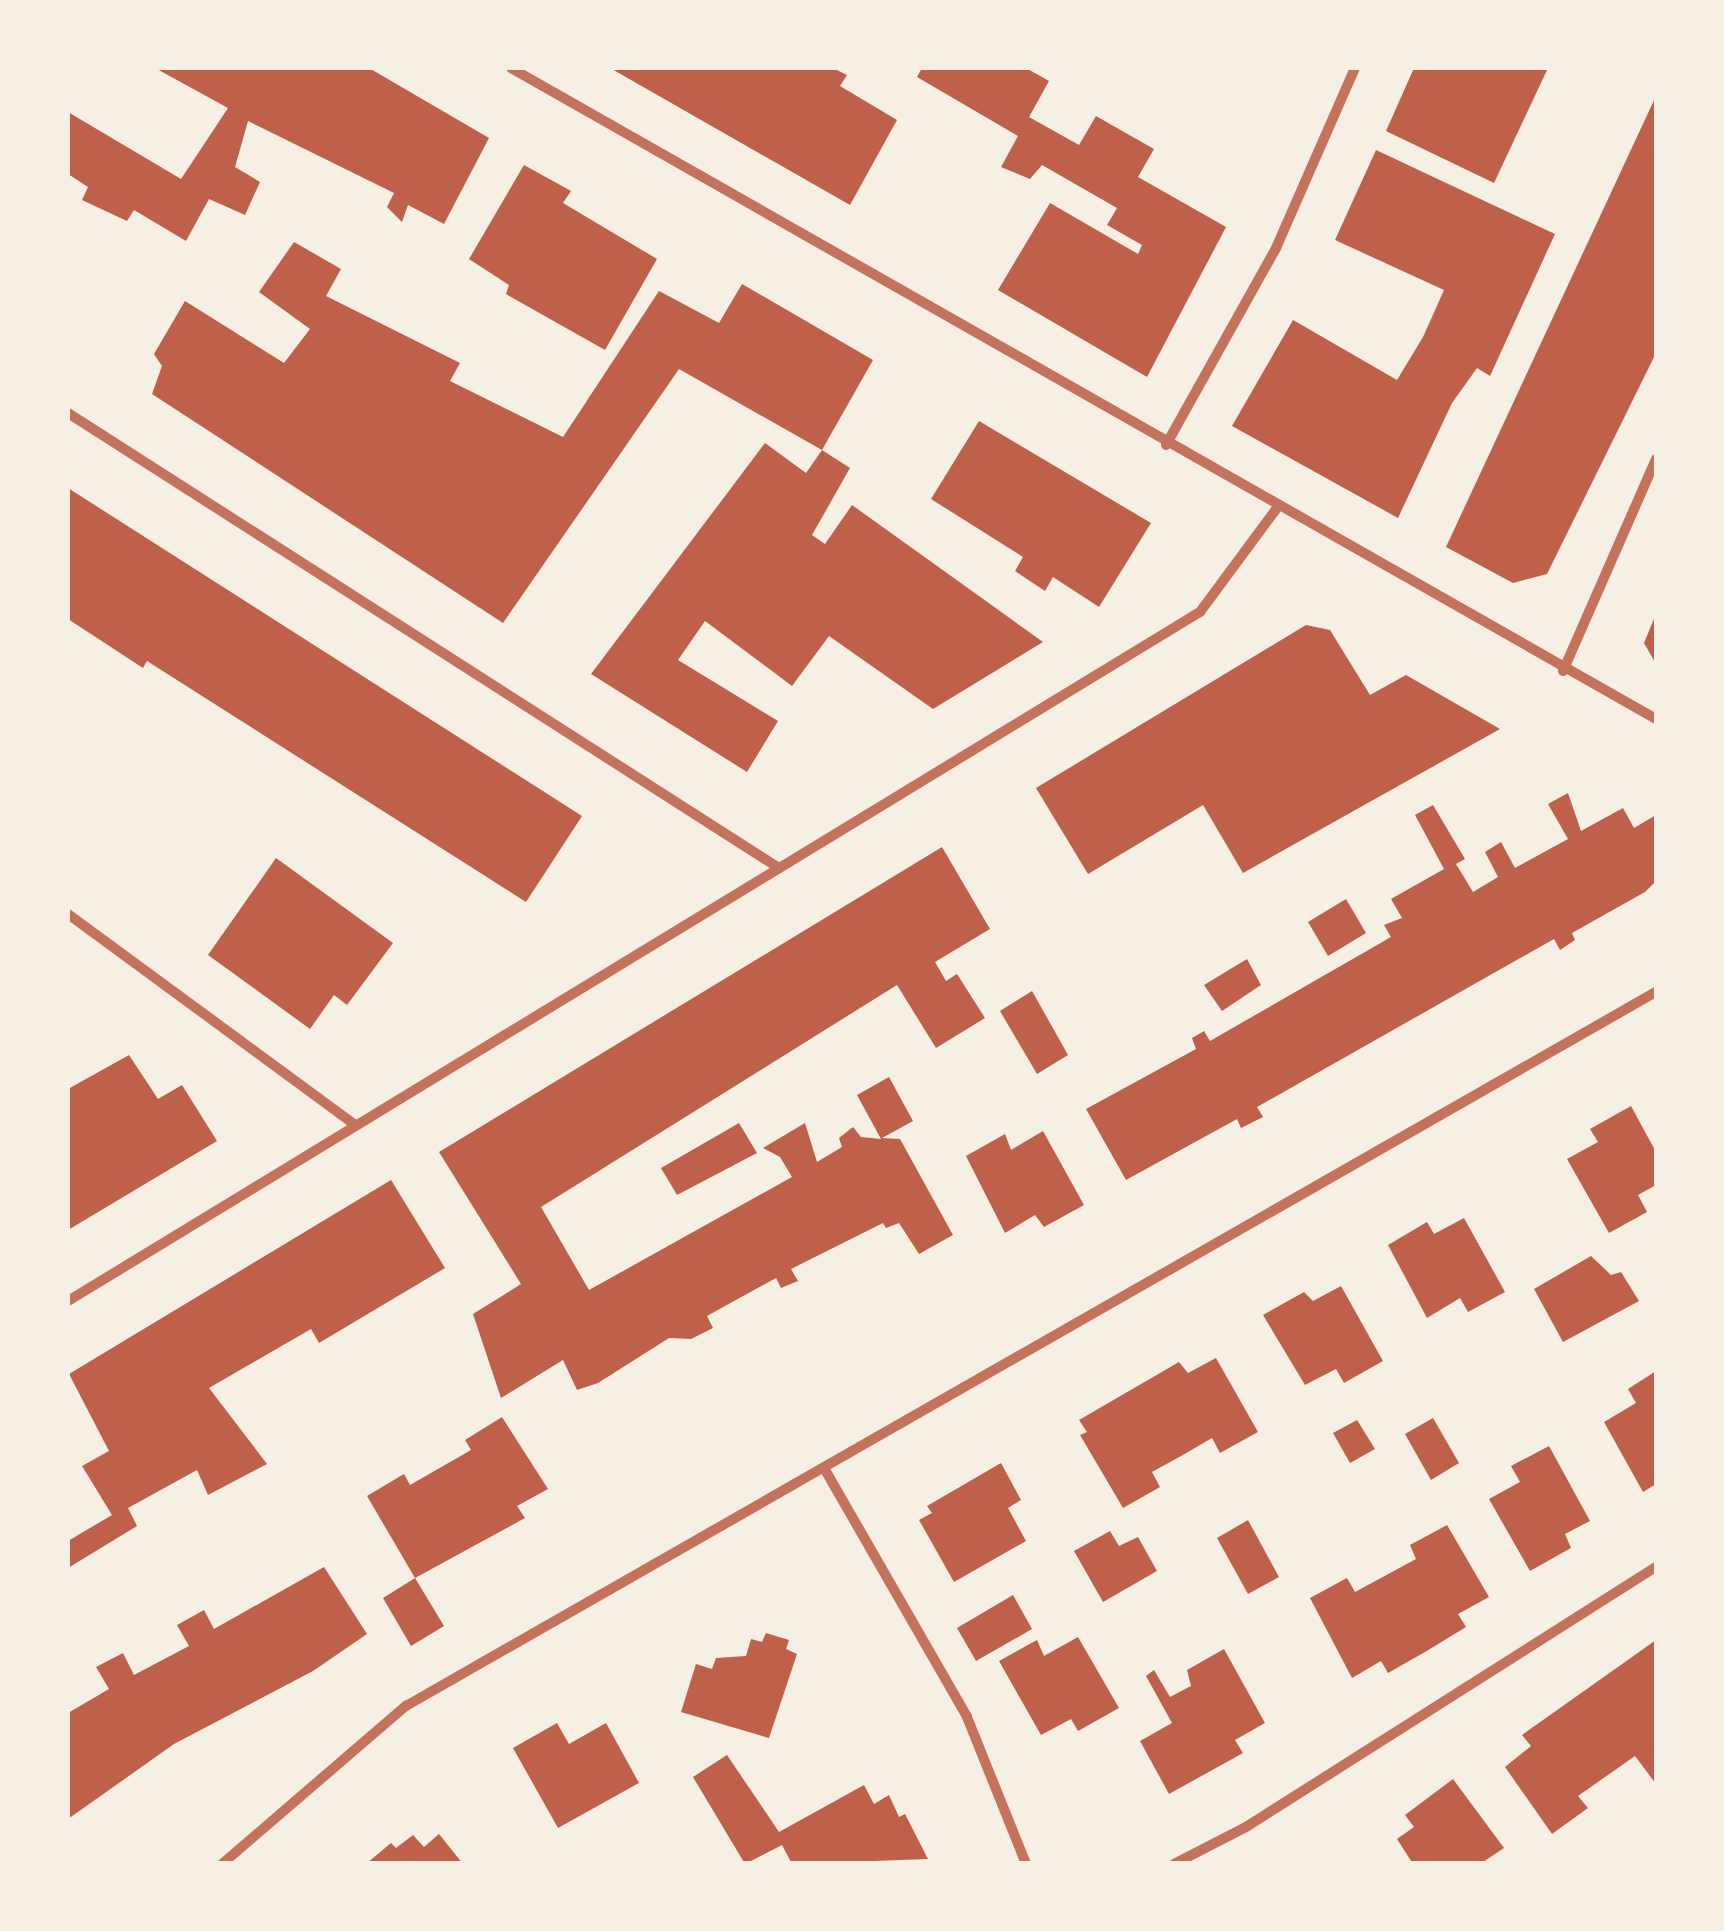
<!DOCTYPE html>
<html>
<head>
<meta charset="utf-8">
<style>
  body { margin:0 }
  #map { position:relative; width:1724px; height:1931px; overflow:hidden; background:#f6efe4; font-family:Manrope,sans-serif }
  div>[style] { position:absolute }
  .building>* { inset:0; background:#bf614a }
  .minor>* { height:10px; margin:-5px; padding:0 5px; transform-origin:5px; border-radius:5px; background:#c5725c }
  span { translate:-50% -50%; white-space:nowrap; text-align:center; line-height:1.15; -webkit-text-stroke:10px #f6efe4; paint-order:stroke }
  .frame { position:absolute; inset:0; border:70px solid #f6efe4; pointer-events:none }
</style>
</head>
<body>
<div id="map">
  <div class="building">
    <i style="clip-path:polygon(155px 68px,369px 68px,489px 138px,444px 224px,408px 205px,402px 222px,387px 207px,394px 193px,248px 121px,235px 167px,260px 182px,245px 215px,209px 199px,186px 241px,134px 210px,127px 221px,82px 200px,88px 187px,68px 174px,68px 112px,181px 179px,228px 108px)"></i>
    <i style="clip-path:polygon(610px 68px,833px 68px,847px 75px,840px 86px,897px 120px,850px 205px)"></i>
    <i style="clip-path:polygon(922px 68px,1026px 68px,1049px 81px,1029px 117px,1079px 145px,1096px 116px,1154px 149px,1138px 177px,1226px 227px,1147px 377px,998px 290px,1050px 203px,1138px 254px,1142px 245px,1107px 225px,1117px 208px,1042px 165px,1030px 179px,1001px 167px,1018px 136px,917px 77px)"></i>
    <i style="clip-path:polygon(1414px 68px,1548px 68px,1494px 183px,1386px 131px)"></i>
    <i style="clip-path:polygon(1656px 96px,1656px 353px,1547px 574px,1513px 583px,1446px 547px)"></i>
    <i style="clip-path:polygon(1376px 150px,1555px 234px,1490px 376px,1477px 368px,1452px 403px,1398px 518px,1232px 426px,1293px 320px,1397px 380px,1423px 337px,1444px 290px,1335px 240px)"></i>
    <i style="clip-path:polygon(524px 165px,571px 191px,563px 203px,657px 259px,605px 350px,506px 294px,509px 285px,469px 259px)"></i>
    <i style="clip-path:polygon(294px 242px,341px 269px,326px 296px,460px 363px,450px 381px,563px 437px,659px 291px,719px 323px,742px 284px,873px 360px,822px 450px,679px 369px,503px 623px,152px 394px,162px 366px,154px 354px,185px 301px,284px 363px,310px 329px,259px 292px)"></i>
    <i style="clip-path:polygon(979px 421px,1151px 523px,1099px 607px,1053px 577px,1045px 591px,1015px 571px,1023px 557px,931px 499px)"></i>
    <i style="clip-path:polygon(765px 443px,806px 473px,822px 450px,850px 468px,812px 535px,825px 544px,852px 505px,1043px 642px,933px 709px,829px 636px,792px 686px,705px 621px,678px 660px,778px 721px,747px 772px,591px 674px)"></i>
    <i style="clip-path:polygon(68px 488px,582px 816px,526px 902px,147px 661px,143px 668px,68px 619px)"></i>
    <i style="clip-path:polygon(1656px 614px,1656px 664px,1644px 643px)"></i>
    <i style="clip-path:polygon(1306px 625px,1330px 630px,1370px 695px,1406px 675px,1500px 729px,1243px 873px,1203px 805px,1088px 874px,1036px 788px)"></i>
    <i style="clip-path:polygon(1568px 793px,1581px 831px,1623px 808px,1634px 828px,1656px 815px,1656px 881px,1645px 892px,1572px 933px,1575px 940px,1560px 950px,1554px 939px,1257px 1107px,1263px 1117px,1241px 1128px,1237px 1119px,1126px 1180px,1086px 1109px,1196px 1049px,1192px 1038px,1204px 1031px,1210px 1041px,1391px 937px,1384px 925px,1402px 918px,1391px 899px,1444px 869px,1415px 815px,1433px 805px,1465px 859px,1456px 864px,1473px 892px,1498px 877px,1485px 852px,1501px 842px,1515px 868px,1568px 839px,1548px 804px)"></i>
    <i style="clip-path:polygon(942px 847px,990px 929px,935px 962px,946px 981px,957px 974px,985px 1018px,936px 1048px,897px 985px,541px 1207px,589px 1290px,792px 1177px,780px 1157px,763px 1148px,805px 1123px,817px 1162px,842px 1147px,839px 1138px,853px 1127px,861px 1137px,881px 1139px,857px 1095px,889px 1077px,913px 1121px,882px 1138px,900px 1139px,953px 1235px,919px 1254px,899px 1223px,886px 1228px,883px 1223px,791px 1269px,798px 1281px,781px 1288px,776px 1278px,707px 1316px,713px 1328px,691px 1339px,669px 1338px,598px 1383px,577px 1390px,563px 1360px,501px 1398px,473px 1314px,521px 1284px,439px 1152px)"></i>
    <i style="clip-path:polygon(276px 858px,393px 943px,347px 1005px,334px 995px,310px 1029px,208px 955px)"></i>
    <i style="clip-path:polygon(1346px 899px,1366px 933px,1328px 956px,1308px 922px)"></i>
    <i style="clip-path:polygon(1247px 959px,1261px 985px,1222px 1011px,1204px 985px)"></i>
    <i style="clip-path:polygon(1032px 991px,1068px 1055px,1037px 1074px,1000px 1011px)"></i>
    <i style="clip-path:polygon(129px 1055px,158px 1099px,182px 1085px,217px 1141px,68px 1230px,68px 1089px)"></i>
    <i style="clip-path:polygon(1631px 1106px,1656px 1152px,1656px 1185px,1638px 1195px,1647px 1212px,1609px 1233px,1567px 1159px,1598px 1142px,1590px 1129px)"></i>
    <i style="clip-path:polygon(739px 1123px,757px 1153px,677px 1195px,661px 1168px)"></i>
    <i style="clip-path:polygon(1043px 1131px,1084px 1205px,1044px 1227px,1035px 1215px,1005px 1233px,966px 1156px,1005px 1134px,1011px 1150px)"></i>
    <i style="clip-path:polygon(391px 1180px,445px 1268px,319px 1343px,311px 1329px,209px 1388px,267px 1464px,208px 1495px,197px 1470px,128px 1508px,137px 1526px,68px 1568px,68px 1541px,112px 1515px,82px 1466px,109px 1451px,69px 1374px)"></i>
    <i style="clip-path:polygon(1464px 1218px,1505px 1292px,1468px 1312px,1460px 1298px,1427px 1318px,1388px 1245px,1427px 1222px,1434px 1234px)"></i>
    <i style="clip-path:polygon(1591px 1256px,1611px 1275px,1621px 1272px,1639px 1301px,1563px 1342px,1534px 1289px)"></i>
    <i style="clip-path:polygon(1341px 1286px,1383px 1361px,1344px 1383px,1336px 1369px,1305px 1385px,1263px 1315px,1304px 1292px,1313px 1301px)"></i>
    <i style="clip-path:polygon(1216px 1358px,1258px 1432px,1220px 1453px,1212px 1438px,1181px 1456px,1152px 1472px,1160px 1487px,1123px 1508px,1080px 1435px,1087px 1432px,1079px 1420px,1179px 1362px,1188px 1373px)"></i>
    <i style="clip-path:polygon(1656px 1371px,1656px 1484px,1643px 1492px,1604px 1422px,1636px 1403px,1628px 1389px)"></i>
    <i style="clip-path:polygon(502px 1417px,548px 1489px,517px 1506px,525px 1518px,415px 1578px,367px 1496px,404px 1474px,410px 1485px,471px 1450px,465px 1440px)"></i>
    <i style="clip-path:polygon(1433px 1418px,1459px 1463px,1431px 1480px,1405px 1434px)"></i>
    <i style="clip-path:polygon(1357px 1420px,1375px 1449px,1350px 1463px,1333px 1433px)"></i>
    <i style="clip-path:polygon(1549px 1446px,1590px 1521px,1565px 1534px,1571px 1548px,1530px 1571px,1489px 1499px,1520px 1482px,1511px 1466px)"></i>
    <i style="clip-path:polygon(1001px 1463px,1021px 1500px,1008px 1508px,1026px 1541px,954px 1582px,919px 1520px,932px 1513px,927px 1506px)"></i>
    <i style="clip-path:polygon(1248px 1520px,1279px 1577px,1248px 1594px,1217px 1538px)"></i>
    <i style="clip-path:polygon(1447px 1525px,1489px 1597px,1458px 1614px,1466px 1627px,1425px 1652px,1388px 1673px,1381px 1661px,1352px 1678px,1310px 1598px,1347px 1578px,1355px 1592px,1416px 1559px,1410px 1545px)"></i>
    <i style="clip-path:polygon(1110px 1531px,1119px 1546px,1138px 1537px,1157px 1571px,1103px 1602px,1074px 1551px)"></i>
    <i style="clip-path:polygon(324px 1567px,367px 1634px,313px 1671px,174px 1744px,68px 1819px,68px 1713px,109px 1689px,96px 1667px,123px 1653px,134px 1675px,189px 1646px,177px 1625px,204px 1610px,214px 1629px)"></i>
    <i style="clip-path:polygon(415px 1578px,444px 1626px,411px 1646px,383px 1598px)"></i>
    <i style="clip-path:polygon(1013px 1595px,1032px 1629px,976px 1661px,957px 1628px)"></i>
    <i style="clip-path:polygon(766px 1633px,789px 1640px,786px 1649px,797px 1654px,769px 1738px,681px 1712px,696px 1664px,712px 1669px,716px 1658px,746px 1656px,751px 1639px,762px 1642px)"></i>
    <i style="clip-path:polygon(1078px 1637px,1119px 1708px,1078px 1731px,1071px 1719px,1041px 1735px,999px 1661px,1037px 1640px,1044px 1656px)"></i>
    <i style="clip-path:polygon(1656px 1640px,1656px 1784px,1635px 1756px,1578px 1796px,1588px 1808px,1552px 1834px,1505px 1767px,1531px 1746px,1522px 1735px)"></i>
    <i style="clip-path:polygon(1224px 1649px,1265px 1723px,1235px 1740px,1243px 1753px,1169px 1794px,1140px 1741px,1172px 1723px,1146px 1676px,1154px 1670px,1170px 1697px,1191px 1686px,1187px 1670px)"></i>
    <i style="clip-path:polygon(557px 1723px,569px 1744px,606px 1723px,639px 1783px,558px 1828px,513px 1748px)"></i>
    <i style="clip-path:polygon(727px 1755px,779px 1832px,864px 1785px,874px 1804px,889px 1795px,899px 1817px,905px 1814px,928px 1859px,792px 1864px,782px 1845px,745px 1864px,693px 1777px)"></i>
    <i style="clip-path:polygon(1453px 1779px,1504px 1848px,1480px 1864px,1413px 1864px,1397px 1839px,1414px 1827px,1405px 1815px)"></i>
    <i style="clip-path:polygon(439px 1834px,463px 1864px,366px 1864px,391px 1843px,396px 1848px,413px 1835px,424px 1847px)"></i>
  </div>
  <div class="minor">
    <i style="left:511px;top:68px;width:1317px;rotate:29.62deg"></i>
    <i style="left:68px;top:413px;width:844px;rotate:32.62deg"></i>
    <i style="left:1166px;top:445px;width:226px;rotate:-60.8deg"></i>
    <i style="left:1276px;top:248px;width:197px;rotate:-66.3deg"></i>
    <i style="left:1563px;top:671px;width:232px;rotate:-66.3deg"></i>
    <i style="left:68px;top:914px;width:356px;rotate:36.3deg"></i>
    <i style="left:68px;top:1301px;width:1325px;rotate:-31.33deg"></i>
    <i style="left:1200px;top:612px;width:129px;rotate:-53.5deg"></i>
    <i style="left:824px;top:1468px;width:287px;rotate:60.1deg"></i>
    <i style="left:967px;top:1717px;width:158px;rotate:68.1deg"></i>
    <i style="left:222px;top:1864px;width:243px;rotate:-40.7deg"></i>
    <i style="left:406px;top:1706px;width:1440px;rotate:-29.74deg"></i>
    <i style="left:1174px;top:1864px;width:81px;rotate:-27.2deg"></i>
    <i style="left:1246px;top:1827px;width:485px;rotate:-32.4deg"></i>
  </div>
  <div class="frame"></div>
</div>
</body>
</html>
